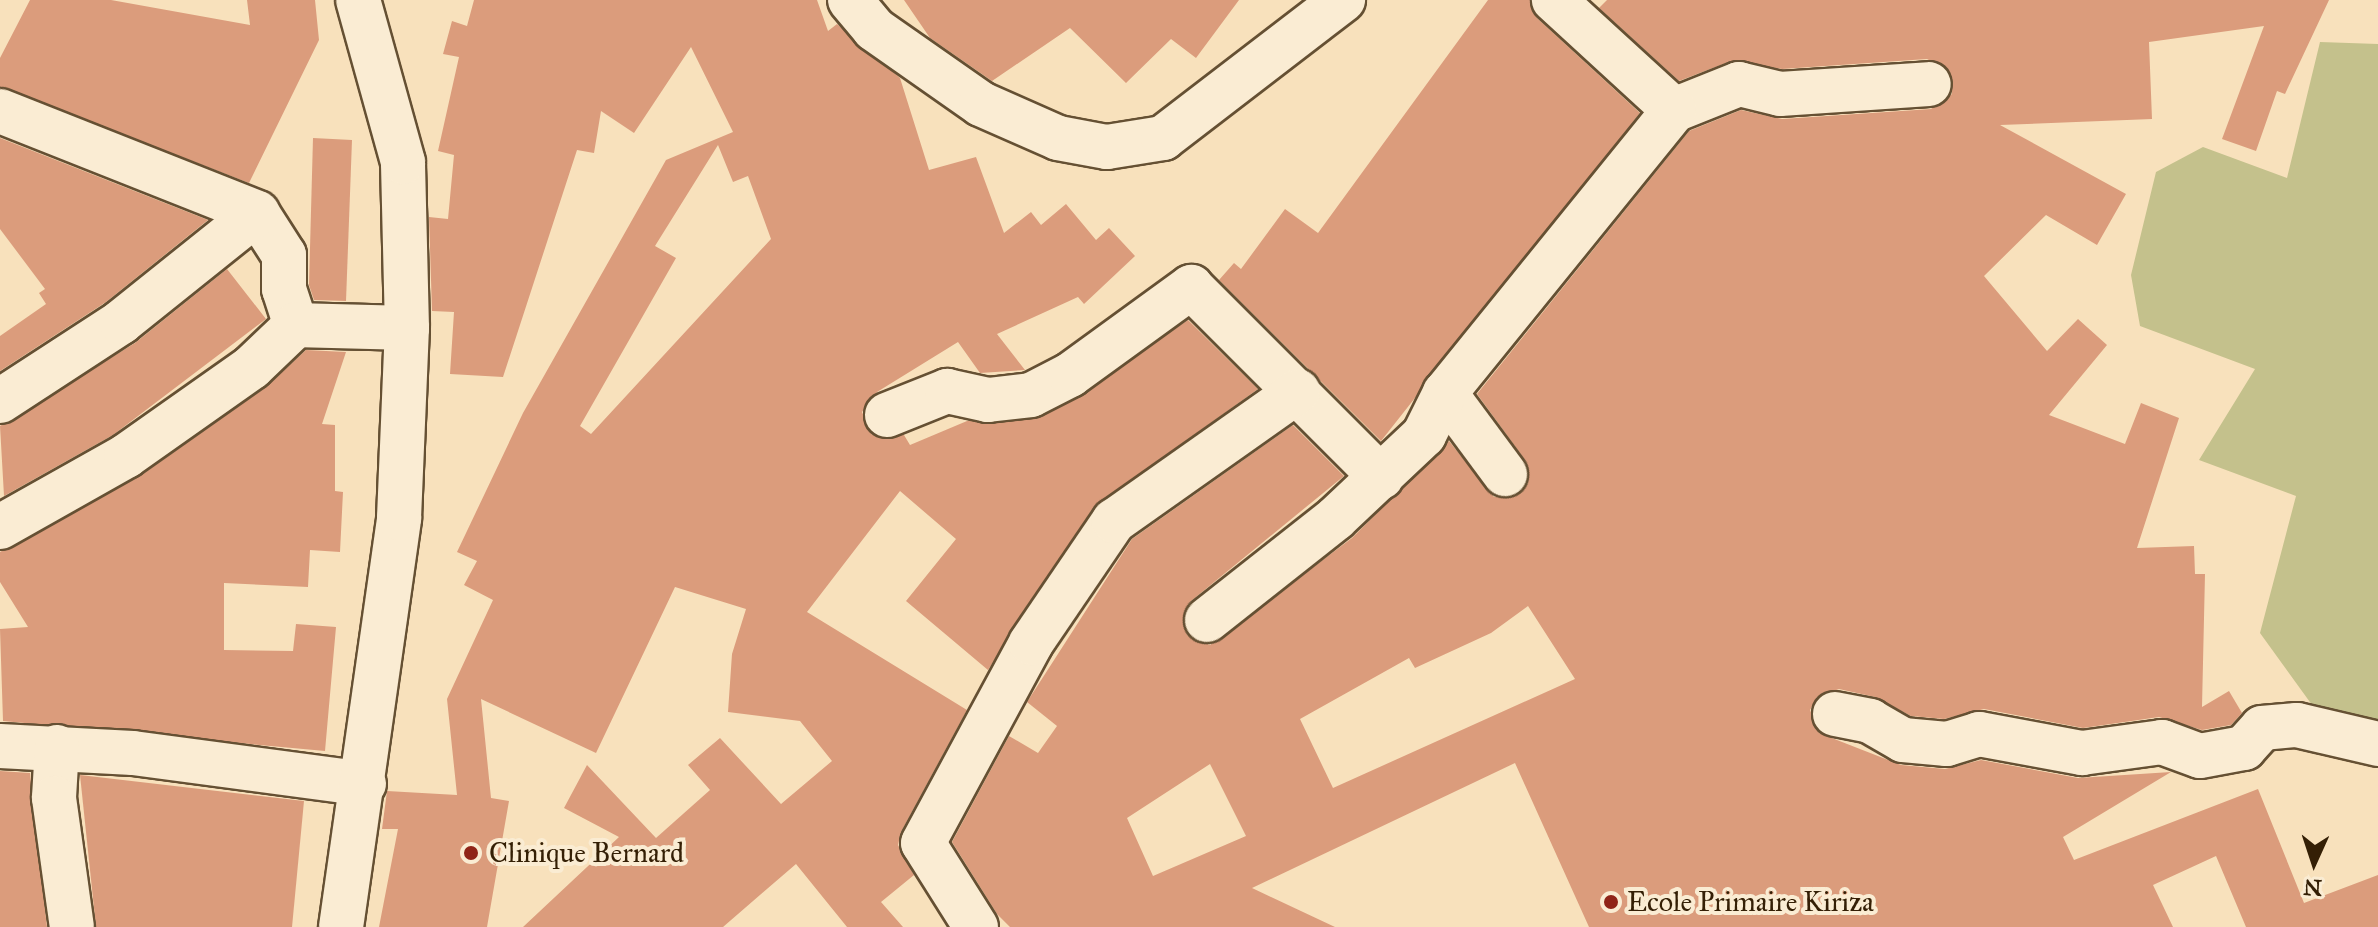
<!DOCTYPE html>
<html>
<head>
<meta charset="utf-8">
<style>
  body { margin:0 }
  #map { position:relative; width:2378px; height:927px; overflow:hidden; background:#f8e1bc; font-family:"IM FELL Great Primer",serif }
  div>[style] { position:absolute }
  .green>* { inset:0; background:#c4c18c }
  .building>* { inset:0; background:#db9c7c }
  .roads { filter:drop-shadow(2px 0 #655033) drop-shadow(-2px 0 #655033) drop-shadow(0 2px #655033) drop-shadow(0 -2px #655033) }
  .minor>* { height:44px; margin:-22px; padding:0 22px; transform-origin:22px; border-radius:22px; background:#faecd3 }
  .tertiary>* { height:44px; margin:-22px; padding:0 22px; transform-origin:22px; border-radius:22px; background:#faecd3 }
  .dots>* { width:22px; height:22px; translate:-50% -50%; box-sizing:border-box; border:4px solid #faecd3; border-radius:50% }
  span { translate:-50% -50%; white-space:nowrap; text-align:center; line-height:1.15; -webkit-text-stroke:8px #faecd3; paint-order:stroke }
  .poi-label { font-size:28px; color:#341f05 }
  .left { translate:0 -50%; text-align:left }
  .north { position:absolute; left:2274px; top:823px; width:80px; height:80px; -webkit-text-stroke:6px #faecd3; paint-order:stroke; rotate:183deg; font-size:22px; font-weight:700; line-height:32px; text-align:center; color:#341f05 }
  .north::after { content:''; display:block; margin:auto; width:28px; height:36px; background:#341f05; clip-path:polygon(50% 0,100% 100%,50% 72%,0 100%) }
</style>
</head>
<body>
<div id="map">
  <div class="green">
    <i style="clip-path:polygon(2320px 42px,2378px 44px,2378px 757px,2354px 763px,2260px 633px,2296px 496px,2199px 460px,2255px 369px,2140px 326px,2131px 275px,2156px 172px,2203px 147px,2287px 178px)"></i>
  </div>
  <div class="building">
    <i style="clip-path:polygon(30px 0,111px 0,250px 25px,247px 0,315px 0,319px 40px,249px 183px,0 87px,0 58px)"></i>
    <i style="clip-path:polygon(evenodd,474px 0,817px 0,828px 31px,837px 24px,900px 78px,929px 170px,976px 157px,1004px 233px,1031px 212px,1041px 225px,1066px 204px,1096px 240px,1109px 228px,1135px 256px,1084px 304px,1078px 297px,997px 334px,1025px 370px,980px 373px,958px 342px,877px 392px,862px 412px,872px 435px,904px 435px,910px 445px,967px 421px,1042px 417px,1188px 320px,1258px 389px,1094px 507px,988px 670px,906px 601px,956px 539px,900px 491px,807px 612px,967px 710px,901px 832px,898px 845px,914px 875px,881px 902px,903px 927px,847px 927px,796px 864px,723px 927px,523px 927px,619px 837px,564px 808px,587px 765px,656px 838px,710px 790px,688px 765px,720px 738px,781px 804px,832px 761px,800px 721px,728px 712px,732px 654px,746px 609px,675px 587px,596px 753px,481px 699px,491px 798px,509px 801px,487px 927px,379px 927px,398px 829px,382px 829px,387px 791px,457px 795px,447px 699px,493px 600px,464px 585px,477px 561px,457px 552px,523px 413px,666px 160px,733px 132px,691px 47px,634px 133px,601px 111px,594px 153px,577px 150px,503px 377px,450px 374px,454px 312px,432px 311px,429px 217px,448px 219px,454px 155px,438px 151px,459px 57px,443px 54px,452px 21px,467px 26px,474px 0,718px 145px,733px 182px,748px 176px,771px 239px,591px 434px,580px 426px,676px 258px,655px 246px,718px 145px)"></i>
    <i style="clip-path:polygon(904px 0,1239px 0,1196px 58px,1171px 39px,1126px 83px,1070px 28px,992px 81px,930px 38px)"></i>
    <i style="clip-path:polygon(1488px 0,1530px 0,1537px 18px,1640px 113px,1381px 441px,1219px 280px,1234px 263px,1241px 269px,1285px 209px,1318px 233px)"></i>
    <i style="clip-path:polygon(evenodd,1607px 0,2329px 0,2285px 94px,2277px 91px,2256px 151px,2222px 139px,2264px 26px,2149px 42px,2152px 119px,2000px 125px,2126px 194px,2097px 245px,2046px 215px,1984px 276px,2047px 351px,2078px 319px,2107px 345px,2049px 415px,2125px 444px,2141px 403px,2179px 418px,2137px 548px,2194px 546px,2195px 574px,2205px 574px,2202px 707px,2229px 691px,2242px 713px,2231px 725px,2202px 730px,2159px 717px,2083px 728px,1984px 709px,1944px 719px,1911px 716px,1875px 697px,1839px 689px,1817px 697px,1810px 710px,1819px 733px,1901px 765px,1945px 769px,1981px 760px,2078px 778px,2171px 772px,2063px 837px,2074px 860px,2258px 789px,2304px 903px,2378px 875px,2378px 927px,2246px 927px,2216px 856px,2153px 885px,2173px 927px,1589px 927px,1515px 763px,1252px 888px,1335px 927px,1010px 927px,997px 914px,952px 842px,1009px 736px,1038px 753px,1057px 726px,1027px 702px,1132px 539px,1293px 425px,1344px 476px,1191px 601px,1184px 612px,1187px 635px,1210px 645px,1352px 538px,1449px 441px,1494px 497px,1519px 494px,1528px 483px,1525px 460px,1477px 394px,1689px 131px,1741px 110px,1782px 119px,1931px 109px,1952px 94px,1949px 70px,1927px 59px,1782px 69px,1731px 61px,1679px 81px,1599px 8px,1607px 0,1528px 606px,1575px 679px,1333px 788px,1300px 719px,1409px 658px,1415px 668px,1491px 633px,1528px 606px,1607px 0,1210px 764px,1246px 836px,1153px 876px,1127px 818px,1210px 764px)"></i>
    <i style="clip-path:polygon(0 138px,208px 220px,106px 302px,0 371px,0 336px,46px 304px,39px 293px,45px 289px,0 229px)"></i>
    <i style="clip-path:polygon(313px 138px,352px 140px,346px 301px,314px 300px,309px 285px)"></i>
    <i style="clip-path:polygon(227px 269px,266px 319px,113px 435px,4px 496px,0 426px,135px 343px)"></i>
    <i style="clip-path:polygon(306px 350px,346px 352px,322px 424px,335px 425px,335px 491px,343px 492px,340px 552px,310px 550px,308px 587px,224px 583px,224px 650px,293px 651px,296px 624px,336px 627px,325px 751px,3px 721px,0 629px,28px 627px,0 582px,0 552px,140px 476px,266px 387px)"></i>
    <i style="clip-path:polygon(0 771px,30px 773px,47px 927px,0 927px)"></i>
    <i style="clip-path:polygon(80px 775px,304px 801px,292px 927px,96px 927px)"></i>
  </div>
  <div class="roads">
    <div class="minor">
      <i style="left:850px;top:0;width:38px;rotate:50deg"></i>
      <i style="left:874px;top:29px;width:131px;rotate:35deg"></i>
      <i style="left:981px;top:104px;width:84px;rotate:23.8deg"></i>
      <i style="left:1058px;top:138px;width:50px;rotate:10.4deg"></i>
      <i style="left:1107px;top:147px;width:57px;rotate:-9.1deg"></i>
      <i style="left:1163px;top:138px;width:227px;rotate:-37.5deg"></i>
      <i style="left:1674px;top:110px;width:70px;rotate:-21.8deg"></i>
      <i style="left:1739px;top:84px;width:42px;rotate:13.7deg"></i>
      <i style="left:1780px;top:94px;width:149px;rotate:-3.8deg"></i>
      <i style="left:0;top:111px;width:277px;rotate:21.6deg"></i>
      <i style="left:257px;top:213px;width:50px;rotate:57.3deg"></i>
      <i style="left:284px;top:255px;width:34px;rotate:90deg"></i>
      <i style="left:284px;top:289px;width:38px;rotate:72deg"></i>
      <i style="left:296px;top:325px;width:111px;rotate:1.5deg"></i>
      <i style="left:1445px;top:393px;width:101px;rotate:53.5deg"></i>
      <i style="left:0;top:401px;width:145px;rotate:-33.1deg"></i>
      <i style="left:121px;top:322px;width:174px;rotate:-38.7deg"></i>
      <i style="left:887px;top:415px;width:65px;rotate:-21.8deg"></i>
      <i style="left:947px;top:391px;width:42px;rotate:12.4deg"></i>
      <i style="left:988px;top:400px;width:43px;rotate:-6.6deg"></i>
      <i style="left:1031px;top:395px;width:44px;rotate:-27.1deg"></i>
      <i style="left:1070px;top:375px;width:150px;rotate:-36deg"></i>
      <i style="left:1191px;top:287px;width:269px;rotate:45deg"></i>
      <i style="left:0;top:527px;width:145px;rotate:-29.4deg"></i>
      <i style="left:126px;top:456px;width:154px;rotate:-35.2deg"></i>
      <i style="left:252px;top:367px;width:61px;rotate:-43.7deg"></i>
      <i style="left:1207px;top:620px;width:164px;rotate:-38.3deg"></i>
      <i style="left:1336px;top:518px;width:121px;rotate:-43.3deg"></i>
      <i style="left:1424px;top:435px;width:47px;rotate:-63.4deg"></i>
      <i style="left:1445px;top:393px;width:364px;rotate:-51deg"></i>
      <i style="left:1674px;top:110px;width:163px;rotate:-137.5deg"></i>
      <i style="left:1835px;top:714px;width:36px;rotate:11deg"></i>
      <i style="left:1870px;top:721px;width:38px;rotate:30deg"></i>
      <i style="left:1903px;top:740px;width:44px;rotate:5.2deg"></i>
      <i style="left:1947px;top:744px;width:34px;rotate:-17deg"></i>
      <i style="left:1979px;top:734px;width:105px;rotate:10.5deg"></i>
      <i style="left:2082px;top:753px;width:81px;rotate:-7.8deg"></i>
      <i style="left:2162px;top:742px;width:40px;rotate:20.2deg"></i>
      <i style="left:2200px;top:756px;width:45px;rotate:-10.3deg"></i>
      <i style="left:2244px;top:748px;width:27px;rotate:-48deg"></i>
      <i style="left:2262px;top:728px;width:35px;rotate:-5deg"></i>
      <i style="left:2297px;top:725px;width:83px;rotate:13.2deg"></i>
      <i style="left:0;top:746px;width:133px;rotate:3deg"></i>
      <i style="left:133px;top:753px;width:233px;rotate:7.6deg"></i>
      <i style="left:57px;top:747px;width:51px;rotate:93.4deg"></i>
      <i style="left:54px;top:798px;width:130px;rotate:82.1deg"></i>
      <i style="left:976px;top:927px;width:99px;rotate:-122.2deg"></i>
      <i style="left:923px;top:843px;width:227px;rotate:-61.6deg"></i>
      <i style="left:1031px;top:643px;width:148px;rotate:-55.8deg"></i>
      <i style="left:1114px;top:521px;width:225px;rotate:-35.2deg"></i>
    </div>
    <div class="tertiary">
      <i style="left:341px;top:927px;width:413px;rotate:-81.9deg"></i>
      <i style="left:399px;top:518px;width:190px;rotate:-87.6deg"></i>
      <i style="left:407px;top:328px;width:166px;rotate:-91.4deg"></i>
      <i style="left:403px;top:162px;width:168px;rotate:-105.5deg"></i>
    </div>
  </div>
  <div class="dots">
    <i style="left:471px;top:853px;background:#8f2418"></i>
    <i style="left:1611px;top:902px;background:#8f2418"></i>
  </div>
  <div class="poi-label">
    <span class="left" style="left:489px;top:853px">Clinique Bernard</span>
    <span class="left" style="left:1627px;top:902px">Ecole Primaire Kiriza</span>
  </div>
  <div class="north">N</div>
</div>
</body>
</html>
